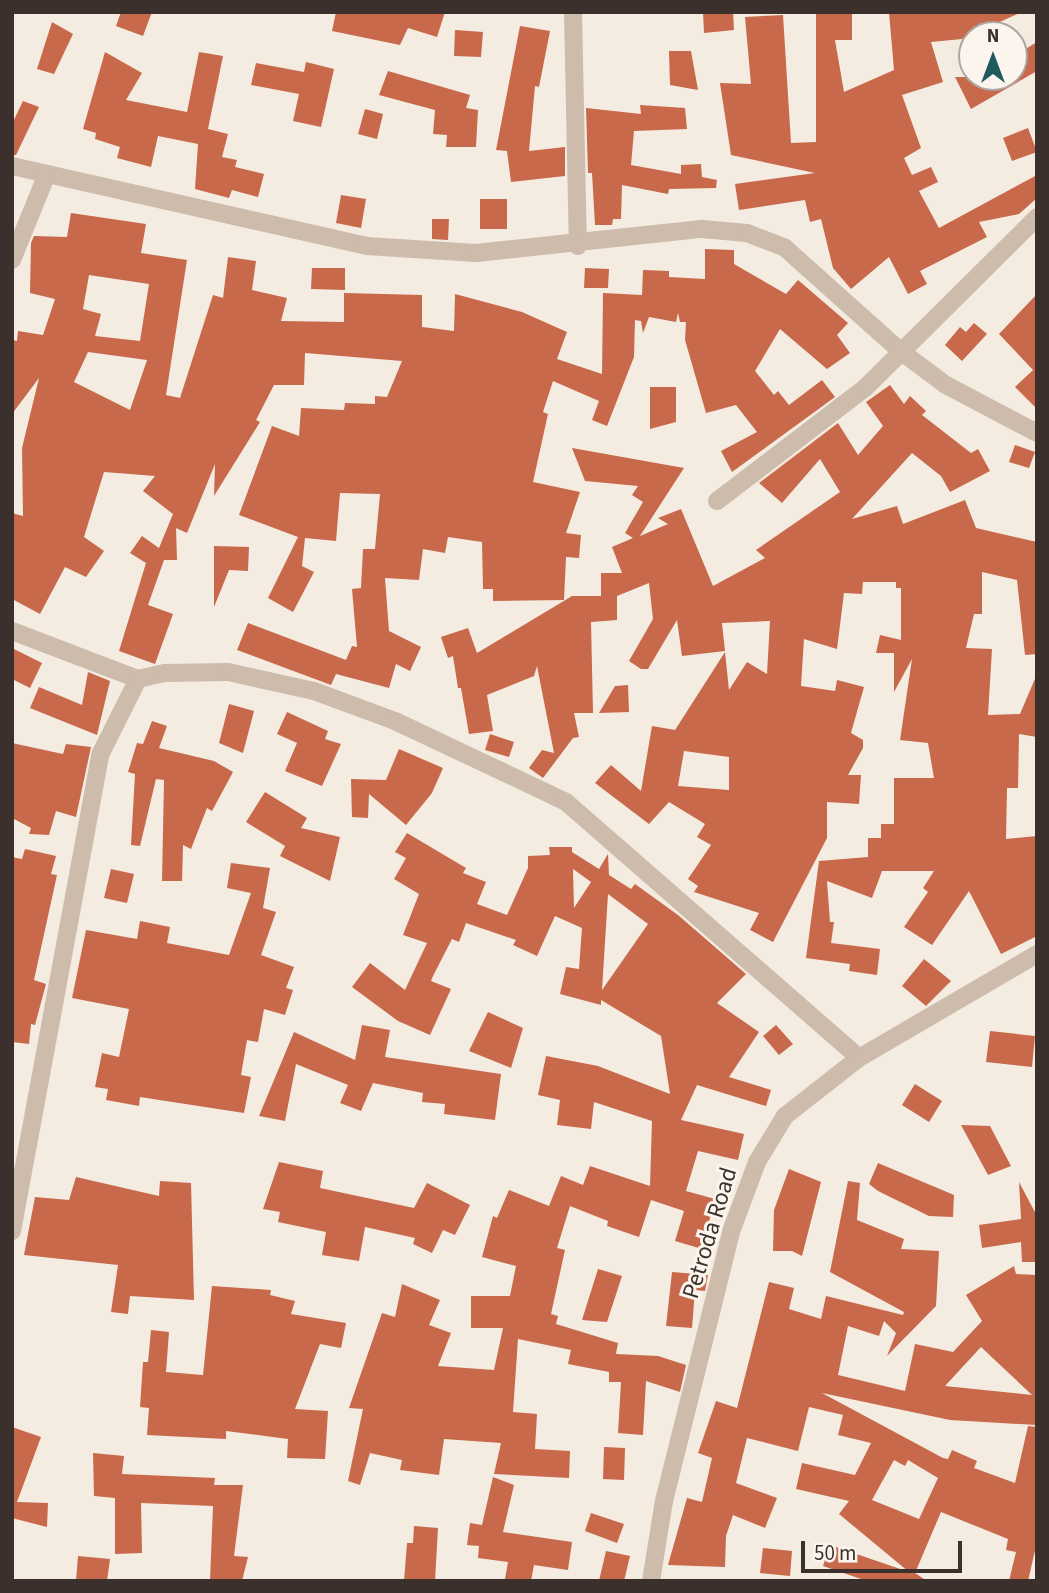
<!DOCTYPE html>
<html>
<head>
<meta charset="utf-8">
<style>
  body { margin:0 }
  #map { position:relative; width:1049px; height:1593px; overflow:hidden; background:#f4ebe1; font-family:"Source Sans 3",sans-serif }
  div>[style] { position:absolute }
  .building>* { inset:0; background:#c8694b }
  .street>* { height:18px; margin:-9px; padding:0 9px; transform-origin:9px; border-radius:9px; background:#cdbbac }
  span { translate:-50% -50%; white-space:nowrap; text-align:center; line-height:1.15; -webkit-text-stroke:6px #fbf5ee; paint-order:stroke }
  .street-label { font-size:24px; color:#3b302b }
  .frame { position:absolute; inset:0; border:14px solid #3b302b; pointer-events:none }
  .north { position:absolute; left:958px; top:21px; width:70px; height:70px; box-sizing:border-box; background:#fbf5ee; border:2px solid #aea6a0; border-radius:50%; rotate:0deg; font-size:19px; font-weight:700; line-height:28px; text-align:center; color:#3b302b }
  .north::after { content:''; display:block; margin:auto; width:24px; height:32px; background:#1f5a5e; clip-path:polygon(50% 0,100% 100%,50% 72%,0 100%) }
  .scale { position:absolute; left:801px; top:1541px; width:161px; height:32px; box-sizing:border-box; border:4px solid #3b302b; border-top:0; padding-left:9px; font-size:21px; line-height:24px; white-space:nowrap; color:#3b302b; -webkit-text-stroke:5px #fbf5ee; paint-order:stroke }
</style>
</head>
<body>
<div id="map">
  <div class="building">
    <i style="clip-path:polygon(121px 12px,152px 12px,143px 36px,116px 26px)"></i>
    <i style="clip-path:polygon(336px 12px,445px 12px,437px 37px,408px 28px,400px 45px,332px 31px)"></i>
    <i style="clip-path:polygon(703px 12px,733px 12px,734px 30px,704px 33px)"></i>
    <i style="clip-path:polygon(816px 12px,852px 12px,852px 40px,835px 40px,844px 92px,894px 70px,889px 12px,1022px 12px,962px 39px,931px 42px,943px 82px,902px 95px,921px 148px,904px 158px,912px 175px,931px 167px,938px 182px,919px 191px,939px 228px,1037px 175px,1037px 198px,1019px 214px,979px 222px,987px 237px,920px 271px,927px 284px,908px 294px,889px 257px,851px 289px,833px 268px,821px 219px,810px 222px,805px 200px,739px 210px,735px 184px,815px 173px,731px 155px,720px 83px,751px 84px,745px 17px,783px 15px,791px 143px,816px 142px)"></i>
    <i style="clip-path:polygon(52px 22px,73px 34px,54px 74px,37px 69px)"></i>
    <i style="clip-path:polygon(520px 26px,550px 31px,539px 87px,535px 86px,529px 151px,565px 147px,565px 176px,511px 182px,507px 151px,496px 150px)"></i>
    <i style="clip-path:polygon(455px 30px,483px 32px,481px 57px,454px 56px)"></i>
    <i style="clip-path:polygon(1037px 42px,1037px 71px,971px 109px,955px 77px,1014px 77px,1014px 56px)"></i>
    <i style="clip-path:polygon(669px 51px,691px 51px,698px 90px,670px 85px)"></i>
    <i style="clip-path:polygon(105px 52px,142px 73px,126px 100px,187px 112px,199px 52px,223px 56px,208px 129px,228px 134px,222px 157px,237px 160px,235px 167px,264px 174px,258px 197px,232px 190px,229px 198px,195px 189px,198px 144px,158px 136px,151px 167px,117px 158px,120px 147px,95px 139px,96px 133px,83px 129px)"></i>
    <i style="clip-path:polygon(306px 62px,334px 69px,321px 127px,293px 121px,299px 94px,251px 85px,256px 63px,304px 72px)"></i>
    <i style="clip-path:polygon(388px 71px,470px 95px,466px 108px,478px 110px,476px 147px,446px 147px,447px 135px,433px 134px,435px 110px,379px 95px)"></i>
    <i style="clip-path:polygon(23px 101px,39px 107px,16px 155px,12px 155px,12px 124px)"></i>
    <i style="clip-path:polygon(640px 105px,685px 108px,687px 129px,634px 131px,631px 165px,681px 174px,681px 165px,701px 164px,702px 177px,717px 180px,716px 188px,669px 189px,668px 194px,622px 185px,621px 219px,613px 219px,612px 225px,595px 225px,592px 173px,588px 173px,586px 108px,641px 114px)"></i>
    <i style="clip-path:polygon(365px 109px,383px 114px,377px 139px,358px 134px)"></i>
    <i style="clip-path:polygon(1028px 128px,1037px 152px,1012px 161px,1003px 138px)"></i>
    <i style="clip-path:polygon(341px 195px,366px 199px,361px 228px,336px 223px)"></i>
    <i style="clip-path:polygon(480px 199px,507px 199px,507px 229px,480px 229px)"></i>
    <i style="clip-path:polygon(evenodd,71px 213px,146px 224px,141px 253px,187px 260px,166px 395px,180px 398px,213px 295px,223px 298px,228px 257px,256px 261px,252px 290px,287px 298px,281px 321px,344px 322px,344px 293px,422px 295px,422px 327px,454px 331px,455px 294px,522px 312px,567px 332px,557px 359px,602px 374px,603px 293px,642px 295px,643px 270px,669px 271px,669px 277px,705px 279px,705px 249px,734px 250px,734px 264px,786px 294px,798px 280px,848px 323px,837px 335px,850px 353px,827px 369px,780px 329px,755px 371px,774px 395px,778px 391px,789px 405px,822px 380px,835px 397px,732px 472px,721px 451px,757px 432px,736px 405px,706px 413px,685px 340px,686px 322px,680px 322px,678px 313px,676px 322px,649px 317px,643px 333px,641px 321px,635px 320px,634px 357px,607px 426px,592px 420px,599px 401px,553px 381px,543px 412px,548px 414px,533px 482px,580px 492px,566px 533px,581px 535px,579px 558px,566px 557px,564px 600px,493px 601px,493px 589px,483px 589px,482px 542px,448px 537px,445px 553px,423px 549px,419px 580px,385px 578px,389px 631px,421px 647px,410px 671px,396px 664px,389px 688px,336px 674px,331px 685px,237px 650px,248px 623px,346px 660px,352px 646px,357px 647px,352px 589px,361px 588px,363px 549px,375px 549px,380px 494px,340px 493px,336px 541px,305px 538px,302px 566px,314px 572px,293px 612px,268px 598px,298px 537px,239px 515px,272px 426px,299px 436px,301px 408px,344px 410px,345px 403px,375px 404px,375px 396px,387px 397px,402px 361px,305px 353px,304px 385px,274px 385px,256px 420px,260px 422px,214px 496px,215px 464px,187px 533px,176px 528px,177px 560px,164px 560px,148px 605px,173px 614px,155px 664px,119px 651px,146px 563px,130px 553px,142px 536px,159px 548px,173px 514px,143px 491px,155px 476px,104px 472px,84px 537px,104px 551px,86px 577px,65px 567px,40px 614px,12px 599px,12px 513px,23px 516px,22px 448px,39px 378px,12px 414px,12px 340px,17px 341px,18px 331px,43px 335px,55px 299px,30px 293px,31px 243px,34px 236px,67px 237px,71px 213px,89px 275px,149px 284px,140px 341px,95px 336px,101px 314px,83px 309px,89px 275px,71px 213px,88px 352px,147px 360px,130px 410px,74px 382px,88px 352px)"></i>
    <i style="clip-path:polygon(432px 219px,449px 219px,448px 240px,432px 239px)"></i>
    <i style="clip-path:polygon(312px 268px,345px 268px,345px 290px,311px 289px)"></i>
    <i style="clip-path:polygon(585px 268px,609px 269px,608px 288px,584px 288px)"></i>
    <i style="clip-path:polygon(1037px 294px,1037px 409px,1015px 387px,1033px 370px,999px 334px)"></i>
    <i style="clip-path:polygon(974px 323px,987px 334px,962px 361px,945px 345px,960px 327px,966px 332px)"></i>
    <i style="clip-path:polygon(evenodd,890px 385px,904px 404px,910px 396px,926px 411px,922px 415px,971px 453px,978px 449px,990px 471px,950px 492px,941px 476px,912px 453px,852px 519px,897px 506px,903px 524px,965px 500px,976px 528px,1037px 542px,1037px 654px,1025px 655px,1017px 580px,982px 572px,982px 614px,974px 614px,966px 648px,992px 649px,988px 715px,1020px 714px,1037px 674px,1037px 737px,1019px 734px,1018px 788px,1007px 788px,1006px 839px,1037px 836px,1037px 936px,1001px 954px,969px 891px,932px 945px,904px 927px,928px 892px,923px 888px,934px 871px,882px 871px,872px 898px,827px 881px,830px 922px,834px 922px,831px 943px,880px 949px,877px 975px,849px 971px,850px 964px,806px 958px,819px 861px,868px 857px,868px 838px,881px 838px,881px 824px,894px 824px,894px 778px,934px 778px,928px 743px,900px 740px,912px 659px,894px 692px,894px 653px,876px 653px,880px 635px,901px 640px,901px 588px,896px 588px,896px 582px,863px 582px,862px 594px,844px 593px,837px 649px,804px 639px,801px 686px,835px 691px,837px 680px,864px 687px,851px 733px,863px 740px,863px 748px,848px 775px,861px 775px,859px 804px,827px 802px,827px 838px,773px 942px,750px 930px,759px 913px,694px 892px,698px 886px,688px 879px,711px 845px,697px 837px,705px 824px,669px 802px,649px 824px,595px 783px,611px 765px,641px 791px,652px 726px,675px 730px,725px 652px,729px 690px,747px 662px,767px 674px,770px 621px,722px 623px,725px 651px,682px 656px,677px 620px,648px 669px,641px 669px,629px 661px,653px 619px,649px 583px,617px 596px,617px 620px,591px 622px,593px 713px,574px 713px,579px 737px,573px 738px,543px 778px,529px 768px,542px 750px,554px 753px,537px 666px,534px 676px,487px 695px,493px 731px,469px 734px,461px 688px,458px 688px,453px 656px,448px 658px,441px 637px,468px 628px,477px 653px,572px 596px,601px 596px,601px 573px,622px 573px,612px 547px,633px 538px,625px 533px,643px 502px,632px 495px,638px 486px,585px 481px,572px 448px,684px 468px,640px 536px,668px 524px,658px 518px,681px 509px,713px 586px,765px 558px,756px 550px,840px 492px,820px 459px,782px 503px,759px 483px,838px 423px,858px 455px,883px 426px,866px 402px,890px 385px,684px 751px,729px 757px,729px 790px,678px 786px,684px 751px)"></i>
    <i style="clip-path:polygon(650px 387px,676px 387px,676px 422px,650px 429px)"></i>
    <i style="clip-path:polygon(1015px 445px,1035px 452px,1029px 468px,1009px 462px)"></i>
    <i style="clip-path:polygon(214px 546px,249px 547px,248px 571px,229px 570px,214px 607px)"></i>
    <i style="clip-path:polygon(12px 648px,42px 663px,30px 688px,12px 679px)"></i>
    <i style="clip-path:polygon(88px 672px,110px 681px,97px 735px,30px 708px,39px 687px,82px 705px)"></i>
    <i style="clip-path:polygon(628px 685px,629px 712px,599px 713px,615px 686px)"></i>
    <i style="clip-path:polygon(229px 704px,254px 711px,243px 753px,219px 743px)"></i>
    <i style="clip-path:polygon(287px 712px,328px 731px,325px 739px,341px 744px,322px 786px,285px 771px,297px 743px,277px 734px)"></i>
    <i style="clip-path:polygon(152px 721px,167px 726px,159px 748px,214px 761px,233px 772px,212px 811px,207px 808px,191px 849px,183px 845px,182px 881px,162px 881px,164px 780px,156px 779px,140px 846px,131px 845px,135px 774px,128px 772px,137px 743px,143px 744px)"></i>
    <i style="clip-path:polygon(490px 734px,514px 742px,509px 757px,485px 750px)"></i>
    <i style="clip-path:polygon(12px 743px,63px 754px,66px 744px,91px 747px,76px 817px,56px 811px,49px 835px,29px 834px,31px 828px,12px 818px)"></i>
    <i style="clip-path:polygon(399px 749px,443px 768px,432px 793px,406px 825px,369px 794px,368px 818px,352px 817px,351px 779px,386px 780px)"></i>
    <i style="clip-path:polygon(265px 792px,307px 818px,301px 828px,340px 837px,330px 881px,280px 856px,285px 846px,246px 822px)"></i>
    <i style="clip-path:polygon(evenodd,407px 833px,466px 868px,463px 873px,486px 882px,477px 904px,507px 915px,528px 868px,528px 856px,550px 855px,549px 847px,572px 847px,572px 852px,599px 869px,608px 854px,609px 875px,631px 889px,635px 884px,678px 915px,746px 974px,717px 1003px,759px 1032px,729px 1077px,771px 1090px,766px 1106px,697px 1085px,681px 1120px,744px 1134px,738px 1160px,698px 1151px,686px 1191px,715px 1199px,709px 1222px,717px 1224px,709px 1251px,675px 1241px,684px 1211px,651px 1200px,639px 1237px,607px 1226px,608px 1221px,570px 1206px,557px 1248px,565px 1250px,551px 1314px,558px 1316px,556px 1324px,618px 1343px,616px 1354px,658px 1356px,686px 1365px,680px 1392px,646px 1381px,643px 1435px,618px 1433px,621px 1382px,609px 1382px,609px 1372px,568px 1364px,571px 1350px,518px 1339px,513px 1412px,537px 1414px,535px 1449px,570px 1451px,569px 1478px,494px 1474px,501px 1443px,444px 1439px,439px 1475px,400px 1470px,402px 1460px,370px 1453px,360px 1485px,348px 1481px,363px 1409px,349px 1408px,382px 1313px,395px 1317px,402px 1284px,440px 1300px,429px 1325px,451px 1333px,438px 1366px,494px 1370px,503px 1328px,471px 1328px,471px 1296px,510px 1296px,516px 1266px,482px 1257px,493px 1216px,497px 1218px,509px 1190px,549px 1206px,561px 1176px,583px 1185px,590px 1166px,650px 1186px,652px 1121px,594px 1102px,591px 1129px,557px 1125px,560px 1100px,538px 1095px,546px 1056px,598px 1066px,670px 1094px,661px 1036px,601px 1000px,601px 1005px,560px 994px,566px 967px,579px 969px,582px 928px,555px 916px,537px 956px,513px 945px,516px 940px,466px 923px,459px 942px,452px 939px,433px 976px,431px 981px,451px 989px,430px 1035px,398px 1021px,352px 987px,370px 963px,405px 990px,427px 943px,403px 935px,419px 894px,394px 879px,406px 858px,395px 852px,407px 833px,573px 869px,591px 882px,574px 908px,573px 869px,407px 833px,608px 894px,648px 924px,602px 990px,608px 894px)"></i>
    <i style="clip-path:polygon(25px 849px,56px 856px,51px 874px,57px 875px,34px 980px,46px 984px,35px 1025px,31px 1024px,29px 1044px,12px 1042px,12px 857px,22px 859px)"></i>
    <i style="clip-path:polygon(231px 863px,270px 868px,263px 908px,276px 912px,261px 955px,294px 967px,286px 988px,293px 990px,285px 1015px,264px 1009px,258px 1042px,247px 1040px,241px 1075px,251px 1077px,244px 1113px,140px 1097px,139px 1106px,106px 1100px,108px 1089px,95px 1087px,102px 1053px,119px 1057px,129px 1009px,72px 998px,86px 930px,137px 939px,140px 921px,170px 927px,167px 943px,229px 955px,251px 893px,227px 888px)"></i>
    <i style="clip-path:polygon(111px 869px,134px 874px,127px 903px,104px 898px)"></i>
    <i style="clip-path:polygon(924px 959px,951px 981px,926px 1006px,902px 986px)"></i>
    <i style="clip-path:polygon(488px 1012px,523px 1028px,511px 1068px,469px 1051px)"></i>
    <i style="clip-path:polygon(362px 1025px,390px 1030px,385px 1057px,501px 1074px,495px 1120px,444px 1114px,445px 1104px,422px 1102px,423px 1093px,373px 1083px,361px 1111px,340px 1103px,348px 1085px,296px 1064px,285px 1121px,259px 1116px,294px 1032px,355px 1060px)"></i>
    <i style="clip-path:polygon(776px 1025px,793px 1044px,779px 1055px,763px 1036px)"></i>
    <i style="clip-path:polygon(990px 1031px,1035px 1036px,1032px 1067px,986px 1062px)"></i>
    <i style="clip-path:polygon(915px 1084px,942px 1101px,929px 1122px,902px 1105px)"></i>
    <i style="clip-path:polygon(961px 1125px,990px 1126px,1011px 1166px,988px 1175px)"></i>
    <i style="clip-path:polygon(279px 1162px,323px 1171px,320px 1188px,414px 1208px,427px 1183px,470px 1205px,455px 1235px,443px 1230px,432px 1253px,413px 1244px,415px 1238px,365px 1227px,359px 1261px,322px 1255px,326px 1232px,278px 1222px,280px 1212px,263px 1209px)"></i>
    <i style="clip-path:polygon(878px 1163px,954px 1195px,953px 1217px,929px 1216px,878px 1191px,869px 1184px)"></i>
    <i style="clip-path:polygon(789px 1169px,821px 1182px,802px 1256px,792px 1251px,773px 1251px,774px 1210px)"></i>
    <i style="clip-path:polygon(76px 1177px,159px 1196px,160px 1181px,191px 1183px,194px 1300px,130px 1296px,128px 1314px,111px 1312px,118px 1265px,24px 1255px,35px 1197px,69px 1200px)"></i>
    <i style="clip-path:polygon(evenodd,848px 1181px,860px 1183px,857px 1220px,904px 1239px,901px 1249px,939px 1251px,936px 1306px,887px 1356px,896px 1333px,884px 1321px,879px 1336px,848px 1326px,838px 1375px,905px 1391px,915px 1344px,953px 1352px,982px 1321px,966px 1295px,1014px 1266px,1016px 1274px,1037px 1275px,1037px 1425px,950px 1420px,822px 1393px,943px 1458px,948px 1459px,952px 1450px,977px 1461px,974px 1468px,1015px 1483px,1028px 1426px,1037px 1427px,1037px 1542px,1028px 1581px,1009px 1581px,1016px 1552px,1006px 1550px,1008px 1539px,941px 1512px,915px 1573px,927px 1581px,867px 1581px,823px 1566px,830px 1545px,909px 1572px,839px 1514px,849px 1501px,796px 1489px,802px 1463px,855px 1475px,871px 1443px,838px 1435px,843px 1415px,809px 1407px,798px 1451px,747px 1438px,736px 1483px,777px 1498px,765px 1528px,733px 1515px,726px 1536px,725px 1567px,668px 1565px,687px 1498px,702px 1502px,712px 1458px,698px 1453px,716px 1401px,737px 1408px,769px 1282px,794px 1288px,789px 1309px,821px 1319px,826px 1296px,903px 1315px,904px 1312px,830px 1272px,848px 1181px,981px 1347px,1032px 1395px,945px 1386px,981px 1347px,848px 1181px,894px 1460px,905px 1466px,908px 1460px,938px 1478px,919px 1519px,872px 1500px,894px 1460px)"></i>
    <i style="clip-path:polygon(1019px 1182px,1037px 1216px,1037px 1262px,1022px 1262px,1021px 1242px,982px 1248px,979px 1225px,1021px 1219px)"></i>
    <i style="clip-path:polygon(598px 1269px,622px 1276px,607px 1322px,582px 1320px)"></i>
    <i style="clip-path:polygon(672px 1272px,708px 1275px,705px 1291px,695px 1290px,692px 1328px,666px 1326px)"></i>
    <i style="clip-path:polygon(212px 1286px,271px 1290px,270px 1295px,295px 1301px,291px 1314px,346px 1323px,341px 1348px,320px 1344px,295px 1409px,328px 1411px,325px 1459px,287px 1458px,288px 1439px,226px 1431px,226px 1439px,147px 1435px,149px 1408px,140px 1407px,143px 1362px,148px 1362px,151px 1330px,169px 1332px,166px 1372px,203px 1375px)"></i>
    <i style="clip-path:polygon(12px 1427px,41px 1437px,17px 1502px,48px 1503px,47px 1527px,12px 1518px)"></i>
    <i style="clip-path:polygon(604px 1447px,625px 1448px,624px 1480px,603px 1479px)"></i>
    <i style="clip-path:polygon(93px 1453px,124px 1456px,122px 1474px,215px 1478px,214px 1485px,243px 1485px,234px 1556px,248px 1557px,242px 1581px,210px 1581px,213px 1506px,141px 1503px,142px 1553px,115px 1554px,115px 1498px,94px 1496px)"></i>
    <i style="clip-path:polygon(493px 1477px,514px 1485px,503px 1532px,572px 1542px,568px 1570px,534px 1565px,531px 1581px,516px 1581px,505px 1579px,508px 1562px,478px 1558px,479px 1546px,467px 1545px,470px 1523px,482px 1525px)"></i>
    <i style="clip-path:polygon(591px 1513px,624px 1524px,617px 1543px,585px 1531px)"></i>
    <i style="clip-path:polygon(414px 1526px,438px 1528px,435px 1581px,404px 1581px,407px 1543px,413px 1543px)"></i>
    <i style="clip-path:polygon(763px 1548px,792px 1551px,790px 1576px,760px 1573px)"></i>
    <i style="clip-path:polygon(606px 1551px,630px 1556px,624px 1581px,599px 1581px)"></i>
    <i style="clip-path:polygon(78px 1556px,110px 1559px,107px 1581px,76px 1581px)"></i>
  </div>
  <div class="street">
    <i style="left:573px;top:12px;width:234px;rotate:88.8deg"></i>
    <i style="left:12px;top:166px;width:364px;rotate:12.7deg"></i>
    <i style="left:367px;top:246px;width:109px;rotate:3.7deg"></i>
    <i style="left:476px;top:253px;width:227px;rotate:-6.1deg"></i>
    <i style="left:702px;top:229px;width:45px;rotate:5.1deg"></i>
    <i style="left:747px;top:233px;width:40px;rotate:21deg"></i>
    <i style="left:784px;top:247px;width:154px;rotate:41.8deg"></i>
    <i style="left:899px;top:350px;width:59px;rotate:36.7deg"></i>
    <i style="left:946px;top:385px;width:103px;rotate:27.8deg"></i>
    <i style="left:12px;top:260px;width:93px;rotate:-67.9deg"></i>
    <i style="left:717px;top:501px;width:186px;rotate:-37.4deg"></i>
    <i style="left:865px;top:388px;width:243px;rotate:-44.8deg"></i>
    <i style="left:12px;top:631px;width:135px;rotate:20.9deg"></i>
    <i style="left:12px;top:1231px;width:486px;rotate:-79.5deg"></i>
    <i style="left:101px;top:753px;width:83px;rotate:-63.4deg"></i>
    <i style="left:138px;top:679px;width:28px;rotate:-13deg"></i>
    <i style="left:165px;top:673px;width:63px;rotate:-0.9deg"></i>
    <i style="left:228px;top:672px;width:88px;rotate:12.5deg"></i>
    <i style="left:314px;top:691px;width:86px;rotate:20.3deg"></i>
    <i style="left:395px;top:721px;width:189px;rotate:25.3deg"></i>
    <i style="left:566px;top:802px;width:389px;rotate:41.1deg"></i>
    <i style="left:651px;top:1581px;width:81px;rotate:-80.8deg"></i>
    <i style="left:664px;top:1501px;width:280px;rotate:-76deg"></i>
    <i style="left:732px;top:1229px;width:72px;rotate:-69.5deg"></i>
    <i style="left:757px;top:1162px;width:54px;rotate:-58.7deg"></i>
    <i style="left:785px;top:1116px;width:94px;rotate:-38.1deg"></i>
    <i style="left:859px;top:1058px;width:206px;rotate:-30.3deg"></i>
  </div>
  <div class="street-label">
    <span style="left:710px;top:1233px;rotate:-73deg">Petroda Road</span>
  </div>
  <div class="frame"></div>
  <div class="north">N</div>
  <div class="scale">50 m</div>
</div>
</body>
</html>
